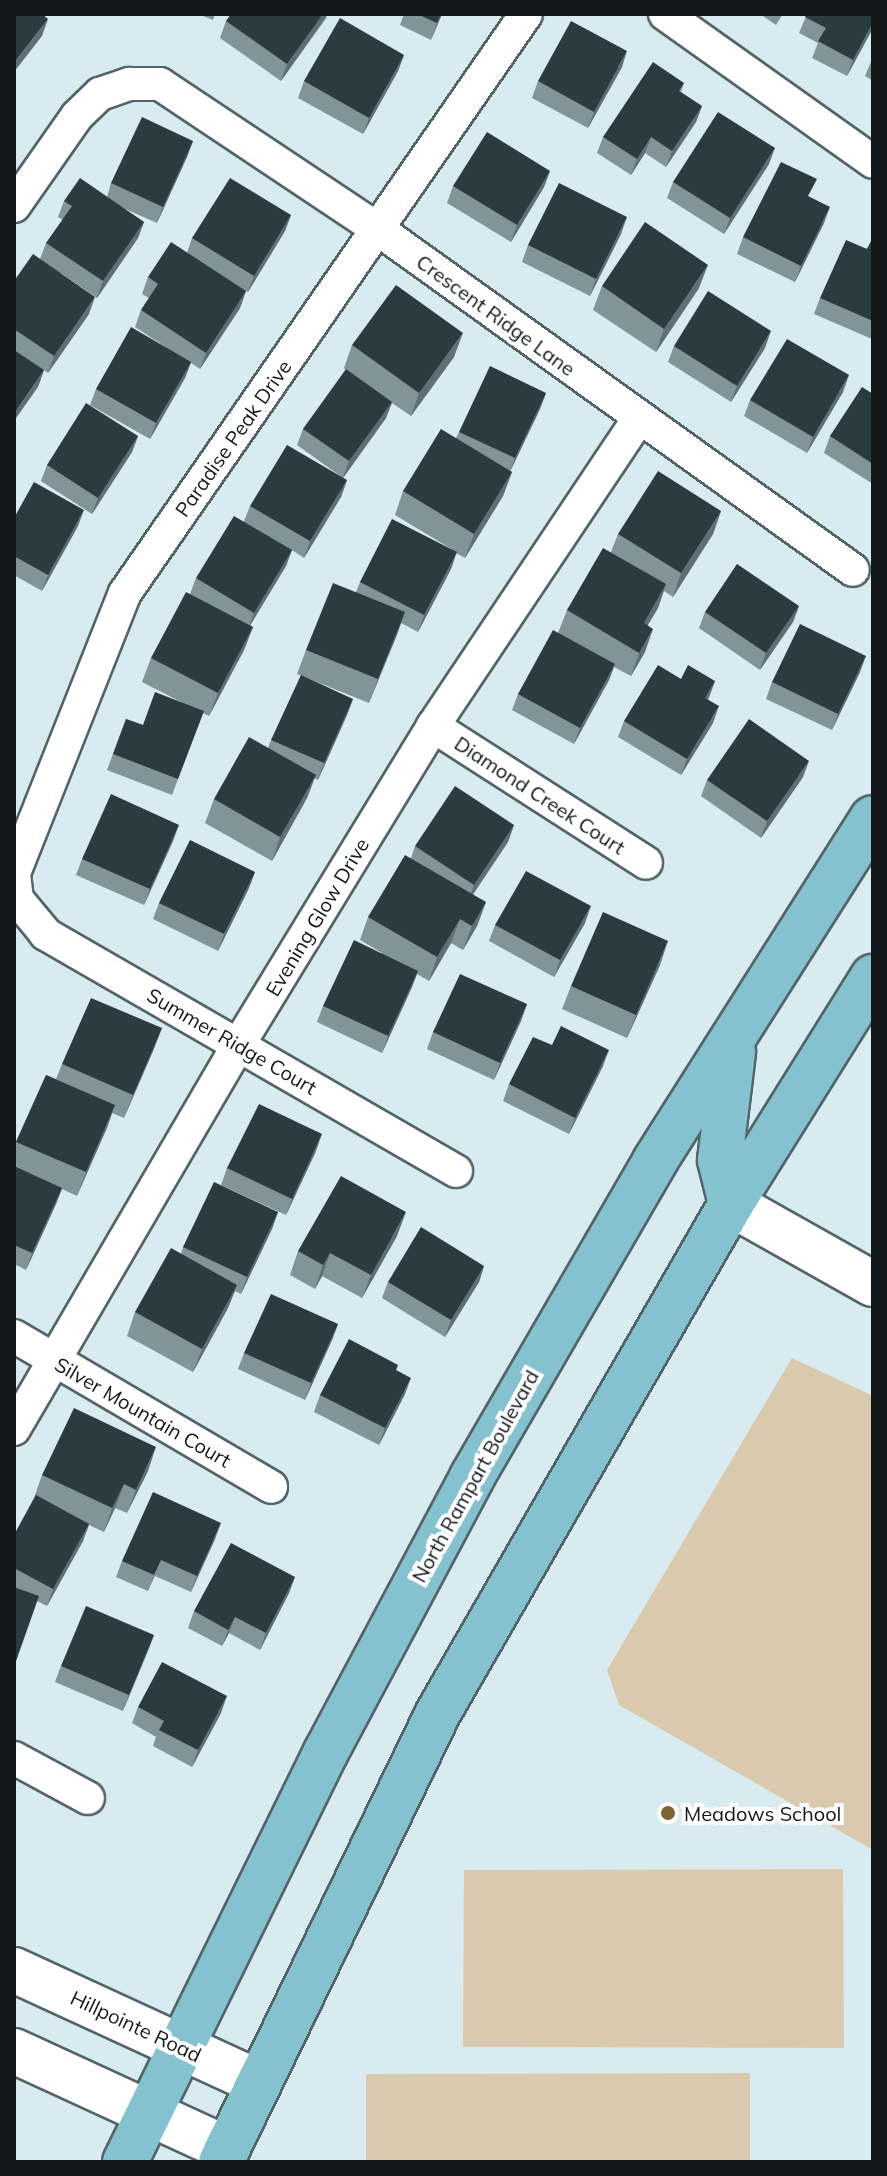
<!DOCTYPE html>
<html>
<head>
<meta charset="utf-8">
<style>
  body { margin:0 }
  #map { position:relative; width:887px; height:2176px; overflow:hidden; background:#d7ebf0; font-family:Mulish,sans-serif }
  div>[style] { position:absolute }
  .green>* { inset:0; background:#dacaad }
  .roads { filter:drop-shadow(2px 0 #536468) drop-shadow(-2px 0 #536468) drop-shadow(0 2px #536468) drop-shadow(0 -2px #536468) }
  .street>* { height:32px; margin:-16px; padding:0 16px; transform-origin:16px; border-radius:16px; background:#fff }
  .secondary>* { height:44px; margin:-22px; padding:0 22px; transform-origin:22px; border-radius:22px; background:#fff }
  .primary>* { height:44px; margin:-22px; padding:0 22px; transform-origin:22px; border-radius:22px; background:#85c2cf }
  .wall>* { inset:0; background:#819498 }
  .shaded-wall>* { inset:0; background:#5f7075 }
  .building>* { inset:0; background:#2b3c40 }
  .dots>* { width:22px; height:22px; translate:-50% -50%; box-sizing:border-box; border:4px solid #fff; border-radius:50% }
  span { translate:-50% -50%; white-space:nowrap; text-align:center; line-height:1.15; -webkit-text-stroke:8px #fff; paint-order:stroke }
  .street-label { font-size:20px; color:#12181a }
  .poi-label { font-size:20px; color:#12181a }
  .left { translate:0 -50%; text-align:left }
  .frame { position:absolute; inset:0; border:16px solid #12181a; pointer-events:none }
</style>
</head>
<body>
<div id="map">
  <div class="green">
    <i style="clip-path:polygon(792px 1358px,873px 1396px,873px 1850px,619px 1705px,607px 1670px)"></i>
    <i style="clip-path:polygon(843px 1869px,844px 2048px,463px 2047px,464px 1870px)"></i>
    <i style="clip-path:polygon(750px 2073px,750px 2162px,366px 2162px,366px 2074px)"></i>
  </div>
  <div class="roads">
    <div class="street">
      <i style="left:665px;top:14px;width:255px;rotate:35.4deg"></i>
      <i style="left:14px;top:206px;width:110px;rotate:-55deg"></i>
      <i style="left:77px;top:116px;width:32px;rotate:-44deg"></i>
      <i style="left:100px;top:94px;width:31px;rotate:-19deg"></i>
      <i style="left:129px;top:84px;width:31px"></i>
      <i style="left:160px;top:84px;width:263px;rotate:33.7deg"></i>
      <i style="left:379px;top:230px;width:583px;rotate:35.65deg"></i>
      <i style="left:433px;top:726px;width:253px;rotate:32.7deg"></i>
      <i style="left:456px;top:1171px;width:474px;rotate:-150deg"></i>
      <i style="left:46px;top:934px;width:45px;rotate:-129.6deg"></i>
      <i style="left:17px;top:899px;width:26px;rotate:-97deg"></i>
      <i style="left:14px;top:873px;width:301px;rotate:-68.4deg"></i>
      <i style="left:125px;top:593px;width:704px;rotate:-55.29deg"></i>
      <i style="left:14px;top:1336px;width:298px;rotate:30.4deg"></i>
      <i style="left:14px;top:1429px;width:446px;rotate:-59.7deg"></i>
      <i style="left:239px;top:1044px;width:373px;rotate:-58.6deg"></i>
      <i style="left:433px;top:726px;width:371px;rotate:-56.2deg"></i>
      <i style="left:14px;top:1758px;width:84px;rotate:28.4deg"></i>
    </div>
    <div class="secondary">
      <i style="left:731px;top:1204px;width:163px;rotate:29.4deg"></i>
      <i style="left:14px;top:1970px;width:268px;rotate:24.7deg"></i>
      <i style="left:14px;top:2051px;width:234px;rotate:24.7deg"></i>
    </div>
    <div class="primary">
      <i style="left:731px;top:1204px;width:45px;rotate:-104deg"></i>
      <i style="left:720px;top:1160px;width:109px;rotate:-83.1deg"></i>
      <i style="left:125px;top:2162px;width:457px;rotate:-63.9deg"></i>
      <i style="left:326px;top:1752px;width:311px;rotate:-62deg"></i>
      <i style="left:472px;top:1477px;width:365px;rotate:-59.9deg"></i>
      <i style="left:655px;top:1161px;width:406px;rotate:-57.6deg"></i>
      <i style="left:221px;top:2162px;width:499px;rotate:-64.2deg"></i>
      <i style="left:438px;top:1713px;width:587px;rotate:-60.07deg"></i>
      <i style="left:731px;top:1204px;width:268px;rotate:-58deg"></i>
    </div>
  </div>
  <div class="wall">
    <i style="clip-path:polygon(198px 14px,215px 14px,213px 20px)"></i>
    <i style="clip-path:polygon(404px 14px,442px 14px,431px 40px,400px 25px)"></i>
    <i style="clip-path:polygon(760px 14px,783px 14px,776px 25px)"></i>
    <i style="clip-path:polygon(807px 14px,873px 14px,873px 28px,847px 76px,812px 58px,818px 43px,799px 33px)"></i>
    <i style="clip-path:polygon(327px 17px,281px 81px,220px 38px,226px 21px)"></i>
    <i style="clip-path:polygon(404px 55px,398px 71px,363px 134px,298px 98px,304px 81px)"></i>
    <i style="clip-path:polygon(873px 57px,873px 81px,865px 76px)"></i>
    <i style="clip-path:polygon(622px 67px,588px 128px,532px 98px,538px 81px)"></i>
    <i style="clip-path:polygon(684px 83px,681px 92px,702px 106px,696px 122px,666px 167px,645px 153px,631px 175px,597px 153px,603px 137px)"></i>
    <i style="clip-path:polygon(193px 141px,187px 157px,157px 223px,123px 208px,144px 222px,138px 238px,97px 298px,61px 273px,89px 314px,48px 373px,44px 370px,38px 387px,14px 350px,14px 281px,40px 259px,46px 243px,63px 220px,58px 217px,64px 201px,107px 197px,111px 183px)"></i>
    <i style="clip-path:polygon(769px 164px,724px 234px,667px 198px,673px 182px)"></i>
    <i style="clip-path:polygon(550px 171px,544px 187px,511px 242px,447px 203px,453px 186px)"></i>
    <i style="clip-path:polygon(291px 215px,285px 231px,248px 292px,246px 291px,240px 308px,200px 369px,191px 363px,185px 378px,150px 439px,90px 405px,96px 389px,167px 348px,135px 327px,141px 310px,149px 298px,142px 294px,148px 277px,187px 253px,192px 238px)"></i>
    <i style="clip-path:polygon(824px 223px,795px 282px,737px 254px,743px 237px)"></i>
    <i style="clip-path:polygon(621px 234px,590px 296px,522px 262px,528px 245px)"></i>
    <i style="clip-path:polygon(873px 242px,873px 337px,872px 339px,814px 314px,820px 298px)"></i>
    <i style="clip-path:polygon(602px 286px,699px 288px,656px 352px,593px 310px)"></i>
    <i style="clip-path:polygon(352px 345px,454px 357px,411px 416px,392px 403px,386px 418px,343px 478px,297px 445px,303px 429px,346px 370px,344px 368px)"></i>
    <i style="clip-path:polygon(674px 346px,765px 348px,731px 402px,668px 362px)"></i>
    <i style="clip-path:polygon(843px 392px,807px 453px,744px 416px,750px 400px)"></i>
    <i style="clip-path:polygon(546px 393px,540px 409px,510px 471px,512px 472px,503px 496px,465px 558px,456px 553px,451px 569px,418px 632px,401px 623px,369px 703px,297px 674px,306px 650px,356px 592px,360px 582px,453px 550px,395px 515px,403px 491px,456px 438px,459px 432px)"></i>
    <i style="clip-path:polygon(873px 394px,873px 484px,824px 453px,830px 436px)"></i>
    <i style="clip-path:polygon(138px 436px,132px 452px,92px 514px,41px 481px,47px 465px)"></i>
    <i style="clip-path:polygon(347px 480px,341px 497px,304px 558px,292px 550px,286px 566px,250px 625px,253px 627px,244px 650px,209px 716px,203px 713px,172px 795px,107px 770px,126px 719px,143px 725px,183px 703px,142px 682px,151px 658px,190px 594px,196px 578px,244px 521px,250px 506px)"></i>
    <i style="clip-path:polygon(721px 511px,713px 534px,673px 597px,664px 591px,658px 608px,648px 625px,645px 652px,631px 676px,614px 667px,609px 680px,574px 744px,512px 710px,518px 694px,558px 633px,567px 610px,611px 552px,618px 534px)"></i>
    <i style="clip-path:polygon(14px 518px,78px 526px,42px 591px,14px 575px)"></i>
    <i style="clip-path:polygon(799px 606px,793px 622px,760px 670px,699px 628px,705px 612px)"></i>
    <i style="clip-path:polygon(860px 672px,832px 730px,766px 699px,772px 682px)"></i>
    <i style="clip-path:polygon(681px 679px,715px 681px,708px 700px,713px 723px,681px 775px,618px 737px,624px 721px)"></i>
    <i style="clip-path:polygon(353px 699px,347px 715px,318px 780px,314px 778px,307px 798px,272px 861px,205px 823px,214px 799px,268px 748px,271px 740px)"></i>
    <i style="clip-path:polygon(803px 777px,761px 838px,701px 796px,707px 780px)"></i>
    <i style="clip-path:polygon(514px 825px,508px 842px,473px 895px,486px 902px,477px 926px,463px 950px,451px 943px,429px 981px,417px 974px,412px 987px,382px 1053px,317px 1022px,323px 1006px,382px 953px,360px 940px,368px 917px,411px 858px,415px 846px)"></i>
    <i style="clip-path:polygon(173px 841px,144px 905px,76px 875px,82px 859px)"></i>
    <i style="clip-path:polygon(255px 872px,249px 888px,218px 951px,153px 919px,159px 903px)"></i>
    <i style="clip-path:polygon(585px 923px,554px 977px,489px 941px,495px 925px)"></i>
    <i style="clip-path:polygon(660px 965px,627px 1038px,562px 1009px,571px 986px)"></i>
    <i style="clip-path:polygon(527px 1004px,521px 1021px,494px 1080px,427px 1049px,433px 1032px)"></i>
    <i style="clip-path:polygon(162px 1028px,153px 1051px,124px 1118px,112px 1113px,77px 1196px,62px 1189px,56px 1204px,26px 1270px,14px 1264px,14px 1146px,46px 1075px,56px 1079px,62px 1064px)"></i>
    <i style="clip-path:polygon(603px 1066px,569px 1134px,503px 1101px,509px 1084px)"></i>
    <i style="clip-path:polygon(316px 1151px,286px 1215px,221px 1185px,227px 1168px)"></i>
    <i style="clip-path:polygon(278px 1212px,272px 1229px,241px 1294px,235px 1291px,228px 1308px,193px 1372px,127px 1336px,135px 1312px,181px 1254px,183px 1247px)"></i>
    <i style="clip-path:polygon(397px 1236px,362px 1298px,322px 1276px,315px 1289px,290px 1275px,298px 1251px)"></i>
    <i style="clip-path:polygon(484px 1266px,479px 1282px,445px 1337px,382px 1298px,388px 1282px)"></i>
    <i style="clip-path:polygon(338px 1324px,332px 1340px,305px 1400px,238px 1369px,244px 1353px)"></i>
    <i style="clip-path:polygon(396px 1370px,405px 1394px,379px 1445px,314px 1412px,320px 1395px)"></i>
    <i style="clip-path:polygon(148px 1471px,127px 1513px,115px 1508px,104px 1532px,89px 1525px,83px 1541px,47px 1606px,37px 1601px,14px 1665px,14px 1535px,34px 1498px,42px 1475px)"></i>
    <i style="clip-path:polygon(215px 1539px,191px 1592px,155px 1576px,148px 1591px,116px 1577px,122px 1561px)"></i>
    <i style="clip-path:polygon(295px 1577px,289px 1593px,260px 1650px,229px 1633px,222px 1646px,188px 1628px,194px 1611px)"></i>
    <i style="clip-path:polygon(154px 1635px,123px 1711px,55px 1682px,61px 1666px)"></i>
    <i style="clip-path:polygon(138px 1707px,221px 1713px,192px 1767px,153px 1746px,156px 1737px,132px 1723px)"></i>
  </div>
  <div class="shaded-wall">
    <i style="clip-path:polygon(323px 14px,328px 14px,281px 81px,287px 64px)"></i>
    <i style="clip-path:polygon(441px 14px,442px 14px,431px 40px,437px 23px)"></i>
    <i style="clip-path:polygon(48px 19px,42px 36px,14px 72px,14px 63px)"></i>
    <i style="clip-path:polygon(873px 22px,873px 28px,847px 76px,853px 60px)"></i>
    <i style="clip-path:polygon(627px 51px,622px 67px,588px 128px,594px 112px)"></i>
    <i style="clip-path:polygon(404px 55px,398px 71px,363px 134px,369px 118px)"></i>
    <i style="clip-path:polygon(702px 106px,696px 122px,666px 167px,672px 151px)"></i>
    <i style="clip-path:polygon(651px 137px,645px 153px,631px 175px,637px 159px)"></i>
    <i style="clip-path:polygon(193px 141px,187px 157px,157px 223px,163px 207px)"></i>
    <i style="clip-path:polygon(775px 148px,769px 164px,724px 234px,730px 218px)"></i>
    <i style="clip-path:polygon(550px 171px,544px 187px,511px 242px,517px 225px)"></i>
    <i style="clip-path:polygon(830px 207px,824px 223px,795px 282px,801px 266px)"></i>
    <i style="clip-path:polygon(291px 215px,285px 231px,248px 292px,254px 276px)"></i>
    <i style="clip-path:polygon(627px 217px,621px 234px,590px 296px,596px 279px)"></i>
    <i style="clip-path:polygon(144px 222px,138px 238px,97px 298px,103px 281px)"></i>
    <i style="clip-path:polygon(708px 265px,699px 288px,656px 352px,664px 329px)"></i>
    <i style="clip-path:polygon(246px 291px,240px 308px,200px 369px,206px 353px)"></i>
    <i style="clip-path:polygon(95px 297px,89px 314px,48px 373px,54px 356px)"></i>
    <i style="clip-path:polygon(771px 331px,765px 348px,731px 402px,737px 386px)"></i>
    <i style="clip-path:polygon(463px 333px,454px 357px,411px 416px,419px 393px)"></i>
    <i style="clip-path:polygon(191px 362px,185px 378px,150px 439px,156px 423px)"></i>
    <i style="clip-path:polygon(44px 370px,38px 387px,14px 421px,14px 414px)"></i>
    <i style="clip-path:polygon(849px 375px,843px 392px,807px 453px,813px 437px)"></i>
    <i style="clip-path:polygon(546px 393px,540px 409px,509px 474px,515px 458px)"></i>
    <i style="clip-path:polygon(392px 402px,386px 418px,343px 478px,349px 461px)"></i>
    <i style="clip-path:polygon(138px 436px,132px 452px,92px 514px,98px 498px)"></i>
    <i style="clip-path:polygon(512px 472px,503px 496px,465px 558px,474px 534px)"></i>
    <i style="clip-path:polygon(347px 480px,341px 497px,304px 558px,310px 541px)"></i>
    <i style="clip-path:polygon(84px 510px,78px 526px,42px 591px,48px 575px)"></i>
    <i style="clip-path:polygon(721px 511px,713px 534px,673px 597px,681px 573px)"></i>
    <i style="clip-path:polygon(292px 550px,286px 566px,248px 629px,254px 613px)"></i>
    <i style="clip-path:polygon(457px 552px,451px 569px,418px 632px,424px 615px)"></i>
    <i style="clip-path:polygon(666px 584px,658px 608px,635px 646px,644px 623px)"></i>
    <i style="clip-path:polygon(799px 606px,793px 622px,760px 670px,766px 653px)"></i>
    <i style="clip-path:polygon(405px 612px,397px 635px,369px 703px,378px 679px)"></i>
    <i style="clip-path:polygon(253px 627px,244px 650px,209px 716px,218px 693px)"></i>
    <i style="clip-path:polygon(653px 629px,645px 652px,631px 676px,639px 653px)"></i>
    <i style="clip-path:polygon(866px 656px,860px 672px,832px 730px,838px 714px)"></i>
    <i style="clip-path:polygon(615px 664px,609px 680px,574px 744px,580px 728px)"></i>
    <i style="clip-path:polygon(715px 681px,709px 697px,699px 714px,705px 698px)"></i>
    <i style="clip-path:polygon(353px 699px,347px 715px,318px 780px,324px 763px)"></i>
    <i style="clip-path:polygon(719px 706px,713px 723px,681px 775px,687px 759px)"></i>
    <i style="clip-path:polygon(809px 761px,803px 777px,761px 838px,767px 821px)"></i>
    <i style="clip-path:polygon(316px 775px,307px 798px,272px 861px,280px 837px)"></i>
    <i style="clip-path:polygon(179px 825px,173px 841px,144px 905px,150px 889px)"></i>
    <i style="clip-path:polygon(514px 825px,508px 842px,468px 901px,474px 885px)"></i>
    <i style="clip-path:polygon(255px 872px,249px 888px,218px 951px,224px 934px)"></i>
    <i style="clip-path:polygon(486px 902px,477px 926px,463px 950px,472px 926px)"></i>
    <i style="clip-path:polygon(591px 906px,585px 923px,554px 977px,560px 960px)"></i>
    <i style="clip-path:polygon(460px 919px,451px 943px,429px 981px,437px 957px)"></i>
    <i style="clip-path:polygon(668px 941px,660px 965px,627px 1038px,636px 1015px)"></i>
    <i style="clip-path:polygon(418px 971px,412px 987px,382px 1053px,388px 1036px)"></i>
    <i style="clip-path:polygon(527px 1004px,521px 1021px,494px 1080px,500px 1063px)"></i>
    <i style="clip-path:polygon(162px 1028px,153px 1051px,124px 1118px,133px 1095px)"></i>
    <i style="clip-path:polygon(609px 1050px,603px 1066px,569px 1134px,575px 1118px)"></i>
    <i style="clip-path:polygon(115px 1105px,107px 1128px,77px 1196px,86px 1172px)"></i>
    <i style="clip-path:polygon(322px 1134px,316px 1151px,286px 1215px,292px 1199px)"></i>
    <i style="clip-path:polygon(62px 1188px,56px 1204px,26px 1270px,32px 1253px)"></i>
    <i style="clip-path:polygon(278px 1212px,272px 1229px,241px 1294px,247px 1277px)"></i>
    <i style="clip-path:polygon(406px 1212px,397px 1236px,362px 1298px,371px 1275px)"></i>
    <i style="clip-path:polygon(330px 1253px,322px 1276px,315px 1289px,323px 1265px)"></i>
    <i style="clip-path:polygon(484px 1266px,479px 1282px,445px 1337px,451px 1320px)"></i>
    <i style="clip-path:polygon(237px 1285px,228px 1308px,193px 1372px,202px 1349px)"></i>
    <i style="clip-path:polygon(338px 1324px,332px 1340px,305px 1400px,311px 1383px)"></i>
    <i style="clip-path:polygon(411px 1378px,405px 1394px,379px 1445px,385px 1428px)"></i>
    <i style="clip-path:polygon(156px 1447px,148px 1471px,127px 1513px,136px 1490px)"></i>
    <i style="clip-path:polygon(124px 1484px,115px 1508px,104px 1532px,112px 1508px)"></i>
    <i style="clip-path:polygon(221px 1523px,215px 1539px,191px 1592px,197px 1576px)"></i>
    <i style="clip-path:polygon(89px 1524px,83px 1541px,47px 1606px,53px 1589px)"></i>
    <i style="clip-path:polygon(295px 1577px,289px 1593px,260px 1650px,266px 1633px)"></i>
    <i style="clip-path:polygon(235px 1617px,229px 1633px,222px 1646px,228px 1630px)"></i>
    <i style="clip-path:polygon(154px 1635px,148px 1651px,123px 1711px,129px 1695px)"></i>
    <i style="clip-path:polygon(227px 1696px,221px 1713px,192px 1767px,198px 1750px)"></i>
  </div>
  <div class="building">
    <i style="clip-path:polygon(14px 14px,42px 14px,48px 19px,14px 63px)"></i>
    <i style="clip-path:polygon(231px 14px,323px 14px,287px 64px,226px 21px)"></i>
    <i style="clip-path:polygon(417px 14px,441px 14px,437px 23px)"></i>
    <i style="clip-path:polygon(807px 14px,873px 14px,873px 22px,853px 60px,818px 41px,826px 28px,805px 17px)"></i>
    <i style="clip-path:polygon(340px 18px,404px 55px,369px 118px,304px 81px)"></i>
    <i style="clip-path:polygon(571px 21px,627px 51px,594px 112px,538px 81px)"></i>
    <i style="clip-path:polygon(653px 62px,684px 83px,679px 91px,702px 106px,672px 151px,651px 137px,637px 159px,603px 137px)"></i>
    <i style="clip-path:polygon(718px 112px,775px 148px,730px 218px,673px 182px)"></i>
    <i style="clip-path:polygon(142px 117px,193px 141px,163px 207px,111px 183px)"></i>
    <i style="clip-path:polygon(487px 132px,550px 171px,517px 225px,453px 186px)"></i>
    <i style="clip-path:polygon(781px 162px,817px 179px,808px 196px,830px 207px,801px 266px,743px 237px)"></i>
    <i style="clip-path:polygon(80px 178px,144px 222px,103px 281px,46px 243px,72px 206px,64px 201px)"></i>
    <i style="clip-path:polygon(230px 178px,291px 215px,254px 276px,192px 238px)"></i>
    <i style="clip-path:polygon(559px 183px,627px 217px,596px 279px,528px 245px)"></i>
    <i style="clip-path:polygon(645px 222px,708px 265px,664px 329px,602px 286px)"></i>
    <i style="clip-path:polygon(846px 240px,867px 249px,871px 241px,873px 242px,873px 321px,820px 298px)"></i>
    <i style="clip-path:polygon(171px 242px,246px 291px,206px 353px,141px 310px,158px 284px,148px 277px)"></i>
    <i style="clip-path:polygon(33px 254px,95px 297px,54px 356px,14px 329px,14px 281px)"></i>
    <i style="clip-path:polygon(396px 285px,463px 333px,419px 393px,352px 345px)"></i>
    <i style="clip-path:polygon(708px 291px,771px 331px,737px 386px,674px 346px)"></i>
    <i style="clip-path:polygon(131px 327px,191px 362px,156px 423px,96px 389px)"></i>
    <i style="clip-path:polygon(787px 339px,849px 375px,813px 437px,750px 400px)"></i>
    <i style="clip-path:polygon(14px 350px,44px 370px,14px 414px)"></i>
    <i style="clip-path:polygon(490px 366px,546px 393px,515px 458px,459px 432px)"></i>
    <i style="clip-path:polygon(346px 369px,392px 402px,349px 461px,303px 429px)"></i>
    <i style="clip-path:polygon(862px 387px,873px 394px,873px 464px,830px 436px)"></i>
    <i style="clip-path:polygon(86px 403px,138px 436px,98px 498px,47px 465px)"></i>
    <i style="clip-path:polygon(441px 429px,512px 472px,474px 534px,403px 491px)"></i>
    <i style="clip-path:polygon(287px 445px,347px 480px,310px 541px,250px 506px)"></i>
    <i style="clip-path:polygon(658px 471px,721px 511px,681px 573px,618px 534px)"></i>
    <i style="clip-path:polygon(34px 482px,84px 510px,48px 575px,14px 556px,14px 518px)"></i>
    <i style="clip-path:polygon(234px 516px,292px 550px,254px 613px,196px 578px)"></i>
    <i style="clip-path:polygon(392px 519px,457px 552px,424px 615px,360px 582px)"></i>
    <i style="clip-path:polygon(603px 548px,666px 584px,644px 623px,653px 629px,639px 653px,567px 610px)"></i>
    <i style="clip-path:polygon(737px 564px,799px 606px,766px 653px,705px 612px)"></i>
    <i style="clip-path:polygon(333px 583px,405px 612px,378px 679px,306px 650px)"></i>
    <i style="clip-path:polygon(186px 592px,253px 627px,218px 693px,151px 658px)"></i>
    <i style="clip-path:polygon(800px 624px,866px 656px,838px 714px,772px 682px)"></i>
    <i style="clip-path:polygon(553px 630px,615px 664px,580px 728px,518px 694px)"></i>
    <i style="clip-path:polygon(658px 665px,681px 679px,688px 665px,715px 681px,705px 698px,719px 706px,687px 759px,624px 721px)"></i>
    <i style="clip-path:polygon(301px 675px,353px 699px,324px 763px,271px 740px)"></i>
    <i style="clip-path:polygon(155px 692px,204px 711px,178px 779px,113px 754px,126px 719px,143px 725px)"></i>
    <i style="clip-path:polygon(749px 719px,809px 761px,767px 821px,707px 780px)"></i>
    <i style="clip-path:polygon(249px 737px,316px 775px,280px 837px,214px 799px)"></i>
    <i style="clip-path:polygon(455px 786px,514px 825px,474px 885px,415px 846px)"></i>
    <i style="clip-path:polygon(111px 794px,179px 825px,150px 889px,82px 859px)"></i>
    <i style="clip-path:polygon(190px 840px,255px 872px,224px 934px,159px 903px)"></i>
    <i style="clip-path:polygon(405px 855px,486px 902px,472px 926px,460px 919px,437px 957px,368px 917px)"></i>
    <i style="clip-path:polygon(526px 871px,591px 906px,560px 960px,495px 925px)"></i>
    <i style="clip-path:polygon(603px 912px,668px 941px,636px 1015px,571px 986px)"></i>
    <i style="clip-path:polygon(354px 940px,418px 971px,388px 1036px,323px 1006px)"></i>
    <i style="clip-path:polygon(460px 974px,527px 1004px,500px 1063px,433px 1032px)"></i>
    <i style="clip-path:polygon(91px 998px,162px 1028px,133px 1095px,62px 1064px)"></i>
    <i style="clip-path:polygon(561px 1026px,609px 1050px,575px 1118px,509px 1084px,533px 1037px,552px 1045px)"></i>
    <i style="clip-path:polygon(46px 1075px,115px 1105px,86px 1172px,16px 1142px)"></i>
    <i style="clip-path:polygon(259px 1104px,322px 1134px,292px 1199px,227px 1168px)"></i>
    <i style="clip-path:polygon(14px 1166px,62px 1188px,32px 1253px,14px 1245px)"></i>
    <i style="clip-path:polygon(341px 1176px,406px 1212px,371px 1275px,330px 1253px,323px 1265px,298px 1251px)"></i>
    <i style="clip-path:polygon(214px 1182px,278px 1212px,247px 1277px,183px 1247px)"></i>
    <i style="clip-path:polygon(421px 1227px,484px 1266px,451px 1320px,388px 1282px)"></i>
    <i style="clip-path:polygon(171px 1248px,237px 1285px,202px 1349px,135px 1312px)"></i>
    <i style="clip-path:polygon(271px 1294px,338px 1324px,311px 1383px,244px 1353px)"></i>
    <i style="clip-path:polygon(349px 1339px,398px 1365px,396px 1370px,411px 1378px,385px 1428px,320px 1395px)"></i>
    <i style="clip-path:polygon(74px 1408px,156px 1447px,136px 1490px,124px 1484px,112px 1508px,42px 1475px)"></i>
    <i style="clip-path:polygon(153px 1492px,221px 1523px,197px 1576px,161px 1560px,154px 1575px,122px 1561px)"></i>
    <i style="clip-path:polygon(36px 1495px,89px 1524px,53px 1589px,14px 1568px,14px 1535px)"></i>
    <i style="clip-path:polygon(231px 1543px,295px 1577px,266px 1633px,235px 1617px,228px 1630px,194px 1611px)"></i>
    <i style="clip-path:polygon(14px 1587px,39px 1596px,15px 1664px,14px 1663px)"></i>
    <i style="clip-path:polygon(86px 1606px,154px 1635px,129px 1695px,61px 1666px)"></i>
    <i style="clip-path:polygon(162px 1662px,227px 1696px,198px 1750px,159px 1730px,164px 1721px,138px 1707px)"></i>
  </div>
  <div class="dots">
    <i style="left:668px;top:1813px;background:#7d6535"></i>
  </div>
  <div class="street-label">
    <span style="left:496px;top:315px;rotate:36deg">Crescent Ridge Lane</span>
    <span style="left:233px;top:438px;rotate:-55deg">Paradise Peak Drive</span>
    <span style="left:540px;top:795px;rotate:33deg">Diamond Creek Court</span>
    <span style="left:317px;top:917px;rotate:-59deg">Evening Glow Drive</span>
    <span style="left:232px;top:1041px;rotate:30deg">Summer Ridge Court</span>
    <span style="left:143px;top:1412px;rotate:30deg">Silver Mountain Court</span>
    <span style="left:475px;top:1476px;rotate:-61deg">North Rampart Boulevard</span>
    <span style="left:136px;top:2026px;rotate:25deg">Hillpointe Road</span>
  </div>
  <div class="poi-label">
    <span class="left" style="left:684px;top:1813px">Meadows School</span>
  </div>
  <div class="frame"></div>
</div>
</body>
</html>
